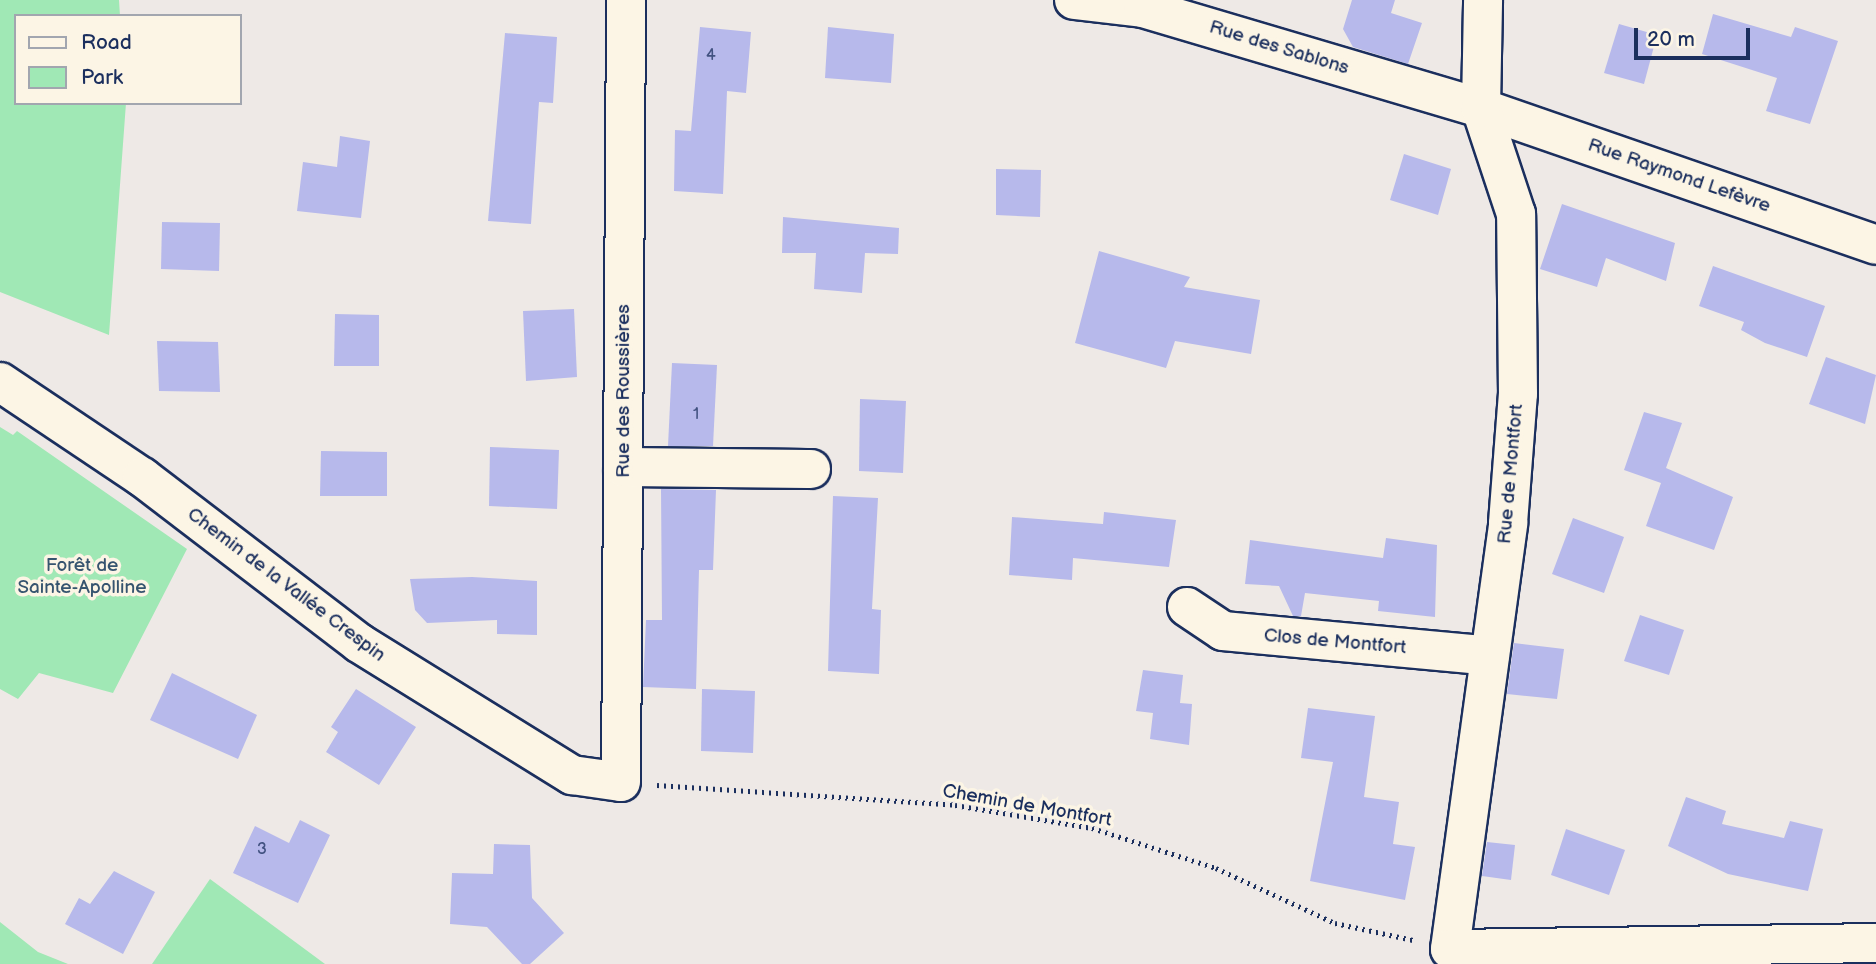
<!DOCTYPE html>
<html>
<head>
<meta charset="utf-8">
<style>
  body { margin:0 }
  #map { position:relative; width:1876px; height:964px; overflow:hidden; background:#eee9e6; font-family:"Balsamiq Sans",sans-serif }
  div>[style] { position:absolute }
  .green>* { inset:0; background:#a0e8b5 }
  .building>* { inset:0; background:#b7b9eb }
  .path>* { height:4.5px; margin-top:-2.25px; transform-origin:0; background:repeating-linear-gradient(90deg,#1b2f5e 0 2px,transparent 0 7px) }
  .roads { filter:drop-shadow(2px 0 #1b2f5e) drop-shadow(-2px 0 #1b2f5e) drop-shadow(0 2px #1b2f5e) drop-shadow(0 -2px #1b2f5e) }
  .minor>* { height:38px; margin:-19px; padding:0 19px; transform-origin:19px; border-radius:19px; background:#fcf5e5 }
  span { translate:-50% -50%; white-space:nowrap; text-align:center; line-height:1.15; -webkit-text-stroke:7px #fcf5e5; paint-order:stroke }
  .number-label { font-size:16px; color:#425281 }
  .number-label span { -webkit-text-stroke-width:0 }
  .street-label { font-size:19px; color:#1b2f5e }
  .park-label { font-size:19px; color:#36546f }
  .legend { position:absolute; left:14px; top:14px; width:228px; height:91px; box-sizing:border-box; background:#fcf5e5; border:2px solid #a2a6af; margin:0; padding:9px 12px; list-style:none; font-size:21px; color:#1b2f5e }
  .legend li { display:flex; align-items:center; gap:14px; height:35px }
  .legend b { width:35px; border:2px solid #a2a6af }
  .scale { position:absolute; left:1634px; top:28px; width:116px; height:32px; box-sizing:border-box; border:4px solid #1b2f5e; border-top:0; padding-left:9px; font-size:21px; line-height:24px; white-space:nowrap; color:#1b2f5e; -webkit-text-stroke:5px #fcf5e5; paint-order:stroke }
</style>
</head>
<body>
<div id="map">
  <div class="green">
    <i style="clip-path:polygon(0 0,119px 0,120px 16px,16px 16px,16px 103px,126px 103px,109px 335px,0 292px)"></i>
    <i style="clip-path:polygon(0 427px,13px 435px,17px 431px,187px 549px,113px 693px,39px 673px,18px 699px,0 689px)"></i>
    <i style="clip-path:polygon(210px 879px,325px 964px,152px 964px)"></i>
    <i style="clip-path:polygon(0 922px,38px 952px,68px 964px,0 964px)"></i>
  </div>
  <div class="building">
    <i style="clip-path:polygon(1352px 0,1395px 0,1391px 13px,1422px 23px,1408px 64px,1353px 47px,1343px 29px)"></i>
    <i style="clip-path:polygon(1713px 14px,1791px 37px,1795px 27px,1838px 41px,1810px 124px,1766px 111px,1777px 78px,1702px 54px)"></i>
    <i style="clip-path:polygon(1619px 24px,1657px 35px,1644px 84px,1604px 73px)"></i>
    <i style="clip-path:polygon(700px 27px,751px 32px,746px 93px,727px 91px,723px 194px,674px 191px,675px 130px,691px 131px)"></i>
    <i style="clip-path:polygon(828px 27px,894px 34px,891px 83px,825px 78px)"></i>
    <i style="clip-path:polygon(505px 33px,557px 37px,553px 103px,539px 102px,531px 224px,488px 221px)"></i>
    <i style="clip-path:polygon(340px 136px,370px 141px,361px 218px,297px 211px,303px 162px,337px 167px)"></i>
    <i style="clip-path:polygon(1404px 154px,1451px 169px,1438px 215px,1390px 200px)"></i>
    <i style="clip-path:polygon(996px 169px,1041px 170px,1040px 217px,996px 215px)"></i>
    <i style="clip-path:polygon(1562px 204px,1675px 243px,1666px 281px,1606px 258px,1597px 287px,1540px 269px)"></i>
    <i style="clip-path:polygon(783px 217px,899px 228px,898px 254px,865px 253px,862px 293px,814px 289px,816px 253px,782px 253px)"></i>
    <i style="clip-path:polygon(162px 222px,220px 223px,219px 271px,161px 269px)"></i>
    <i style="clip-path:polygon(1099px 251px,1190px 277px,1184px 287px,1260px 300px,1251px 354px,1175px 341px,1166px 368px,1075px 343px)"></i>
    <i style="clip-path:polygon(1713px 266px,1825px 306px,1807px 357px,1765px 343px,1741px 330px,1744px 322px,1699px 306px)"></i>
    <i style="clip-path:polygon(574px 309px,577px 377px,526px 381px,523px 311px)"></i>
    <i style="clip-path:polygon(335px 314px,379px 315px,379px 366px,334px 366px)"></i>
    <i style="clip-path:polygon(157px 341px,218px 342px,220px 392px,159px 391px)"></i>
    <i style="clip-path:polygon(1826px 357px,1876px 375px,1865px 424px,1809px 404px)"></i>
    <i style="clip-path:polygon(672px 363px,717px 365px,713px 446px,668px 446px)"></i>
    <i style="clip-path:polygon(860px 399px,906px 401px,903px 473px,859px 471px)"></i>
    <i style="clip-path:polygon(1644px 412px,1682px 423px,1666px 468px,1733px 497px,1714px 550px,1646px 526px,1661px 483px,1624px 470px)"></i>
    <i style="clip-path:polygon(490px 447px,559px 450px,557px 509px,489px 506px)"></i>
    <i style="clip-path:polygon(321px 451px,387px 452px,387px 496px,320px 496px)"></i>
    <i style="clip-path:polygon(661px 489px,716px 490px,713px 570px,699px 570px,696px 689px,643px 687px,646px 620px,662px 620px)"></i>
    <i style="clip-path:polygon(833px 496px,878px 498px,872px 609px,881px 610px,879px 674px,828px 671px)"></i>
    <i style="clip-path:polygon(1104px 512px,1176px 520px,1169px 567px,1073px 558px,1072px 580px,1009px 575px,1012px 517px,1103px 524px)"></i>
    <i style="clip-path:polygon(1573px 518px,1624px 537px,1604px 593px,1552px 574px)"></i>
    <i style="clip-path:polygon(1386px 538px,1437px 545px,1435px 617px,1378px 611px,1379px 601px,1305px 593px,1301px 616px,1293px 616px,1279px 586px,1245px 584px,1250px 540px,1383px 558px)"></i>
    <i style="clip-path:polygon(472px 577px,537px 581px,537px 635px,497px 634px,497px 620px,427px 623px,415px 610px,410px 579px)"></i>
    <i style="clip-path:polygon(1640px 615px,1684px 630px,1669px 675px,1624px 661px)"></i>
    <i style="clip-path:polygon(1514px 643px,1564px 649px,1557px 699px,1507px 694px)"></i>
    <i style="clip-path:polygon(1143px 670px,1183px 675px,1180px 703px,1192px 704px,1189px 745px,1150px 739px,1153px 713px,1136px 711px)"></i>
    <i style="clip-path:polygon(172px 673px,257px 715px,238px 759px,150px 720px)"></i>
    <i style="clip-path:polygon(356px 689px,416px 727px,379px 785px,326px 752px,338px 732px,331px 727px)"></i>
    <i style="clip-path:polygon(702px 689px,755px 691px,753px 753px,701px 751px)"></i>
    <i style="clip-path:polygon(1308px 708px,1375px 716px,1364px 797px,1399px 802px,1393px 844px,1415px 847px,1405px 900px,1310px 881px,1333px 762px,1301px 758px)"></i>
    <i style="clip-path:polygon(1686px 797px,1726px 811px,1722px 824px,1784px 838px,1790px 821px,1823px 829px,1808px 891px,1728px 874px,1668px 846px)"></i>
    <i style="clip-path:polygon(300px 820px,330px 835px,298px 903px,233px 873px,255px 826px,289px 843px)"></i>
    <i style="clip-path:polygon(1566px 829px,1625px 850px,1609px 895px,1551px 875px)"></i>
    <i style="clip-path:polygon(1487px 842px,1515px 845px,1511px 880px,1482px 876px)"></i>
    <i style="clip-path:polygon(494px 844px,530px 845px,532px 898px,564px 933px,530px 964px,522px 964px,487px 927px,450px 924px,452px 873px,493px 874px)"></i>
    <i style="clip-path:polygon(114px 871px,155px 892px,123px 954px,65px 924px,79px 898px,90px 904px)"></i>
  </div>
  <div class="path">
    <i style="left:657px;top:785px;width:299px;rotate:3.8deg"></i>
    <i style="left:955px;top:805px;width:139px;rotate:9.5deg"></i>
    <i style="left:1092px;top:828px;width:130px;rotate:17.9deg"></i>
    <i style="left:1216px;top:868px;width:131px;rotate:24.8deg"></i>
    <i style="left:1335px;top:923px;width:80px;rotate:12.3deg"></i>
  </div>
  <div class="roads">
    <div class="minor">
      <i style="left:1074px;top:0;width:69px;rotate:6.6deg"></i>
      <i style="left:1143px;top:8px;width:352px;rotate:16.5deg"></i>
      <i style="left:1481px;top:108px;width:418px;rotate:19.1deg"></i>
      <i style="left:0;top:382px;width:171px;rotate:33.8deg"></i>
      <i style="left:142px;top:477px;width:273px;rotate:37.4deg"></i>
      <i style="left:359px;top:643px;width:251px;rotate:31.8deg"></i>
      <i style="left:572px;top:775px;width:49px;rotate:8.1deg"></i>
      <i style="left:621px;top:782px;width:782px;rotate:-89.63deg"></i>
      <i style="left:623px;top:467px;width:188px;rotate:0.6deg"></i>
      <i style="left:1187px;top:607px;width:43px;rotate:33.7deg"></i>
      <i style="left:1223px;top:631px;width:268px;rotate:5.3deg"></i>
      <i style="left:1450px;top:949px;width:430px;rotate:-82.2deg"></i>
      <i style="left:1508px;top:523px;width:129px;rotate:-85.6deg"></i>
      <i style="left:1518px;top:394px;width:180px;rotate:-90.6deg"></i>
      <i style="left:1516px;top:214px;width:112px;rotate:-108.3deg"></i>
      <i style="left:1481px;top:108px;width:108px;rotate:-88.9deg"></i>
      <i style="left:1450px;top:949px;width:426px;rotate:-0.8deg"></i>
    </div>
  </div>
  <div class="number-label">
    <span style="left:711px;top:56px">4</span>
    <span style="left:696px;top:415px">1</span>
    <span style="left:262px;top:850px">3</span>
  </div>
  <div class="street-label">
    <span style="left:1279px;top:48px;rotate:17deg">Rue des Sablons</span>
    <span style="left:1679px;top:176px;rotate:19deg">Rue Raymond Lefèvre</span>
    <span style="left:624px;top:391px;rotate:-90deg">Rue des Roussières</span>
    <span style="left:1511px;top:474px;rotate:-85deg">Rue de Montfort</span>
    <span style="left:286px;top:585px;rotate:37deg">Chemin de la Vallée Crespin</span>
    <span style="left:1335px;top:642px;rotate:5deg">Clos de Montfort</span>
    <span style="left:1027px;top:806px;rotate:10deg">Chemin de Montfort</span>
  </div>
  <div class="park-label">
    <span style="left:82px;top:577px">Forêt de<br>Sainte-Apolline</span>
  </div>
  <ul class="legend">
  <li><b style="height:9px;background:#fcf5e5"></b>Road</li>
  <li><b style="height:19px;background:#a0e8b5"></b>Park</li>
  </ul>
  <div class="scale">20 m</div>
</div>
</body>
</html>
